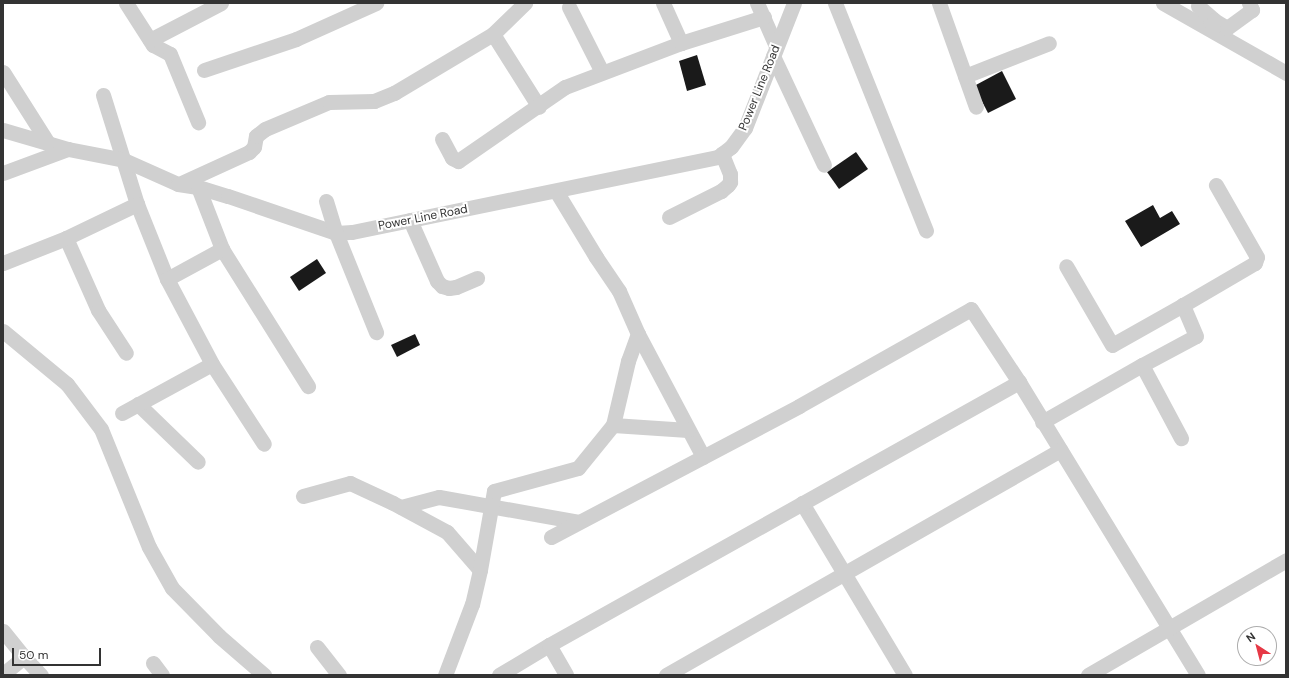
<!DOCTYPE html>
<html>
<head>
<meta charset="utf-8">
<style>
  body { margin:0 }
  #map { position:relative; width:1289px; height:678px; overflow:hidden; background:#fff; font-family:"DM Sans",sans-serif }
  div>[style] { position:absolute }
  .building>* { inset:0; background:#1a1a1a }
  .minor>* { height:15px; margin:-7.5px; padding:0 7.5px; transform-origin:7.5px; border-radius:7.5px; background:#d0d0d0 }
  span { translate:-50% -50%; white-space:nowrap; text-align:center; line-height:1.15; -webkit-text-stroke:4px #fff; paint-order:stroke }
  .street-label { font-size:12px; color:#333 }
  .frame { position:absolute; inset:0; border:4px solid #333; pointer-events:none }
  .north { position:absolute; left:1237px; top:626px; width:40px; height:40px; box-sizing:border-box; background:#fff; border:1px solid #adadad; border-radius:50%; rotate:324deg; font-size:11px; font-weight:700; line-height:16px; text-align:center; color:#333 }
  .north::after { content:''; display:block; margin:auto; width:14px; height:18px; background:#e63946; clip-path:polygon(50% 0,100% 100%,50% 72%,0 100%) }
  .scale { position:absolute; left:12px; top:648px; width:89px; height:18px; box-sizing:border-box; border:2px solid #333; border-top:0; padding-left:5px; font-size:12px; line-height:14px; white-space:nowrap; color:#333; -webkit-text-stroke:3px #fff; paint-order:stroke }
</style>
</head>
<body>
<div id="map">
  <div class="building">
    <i style="clip-path:polygon(697px 55px,706px 85px,687px 91px,679px 61px)"></i>
    <i style="clip-path:polygon(1002px 71px,1016px 99px,988px 113px,974px 86px)"></i>
    <i style="clip-path:polygon(856px 152px,868px 169px,839px 189px,827px 172px)"></i>
    <i style="clip-path:polygon(1153px 205px,1160px 218px,1172px 211px,1180px 224px,1141px 247px,1125px 221px)"></i>
    <i style="clip-path:polygon(317px 259px,326px 273px,299px 291px,290px 277px)"></i>
    <i style="clip-path:polygon(415px 334px,420px 345px,397px 357px,391px 345px)"></i>
  </div>
  <div class="minor">
    <i style="left:126px;top:3px;width:50px;rotate:57.3deg"></i>
    <i style="left:153px;top:45px;width:19px;rotate:28deg"></i>
    <i style="left:170px;top:54px;width:74px;rotate:67.6deg"></i>
    <i style="left:663px;top:3px;width:44px;rotate:65.8deg"></i>
    <i style="left:757px;top:3px;width:47px;rotate:66.2deg"></i>
    <i style="left:835px;top:3px;width:245px;rotate:68.2deg"></i>
    <i style="left:939px;top:3px;width:110px;rotate:70.4deg"></i>
    <i style="left:1163px;top:3px;width:142px;rotate:29.6deg"></i>
    <i style="left:1198px;top:6px;width:21px;rotate:41deg"></i>
    <i style="left:569px;top:7px;width:73px;rotate:63.1deg"></i>
    <i style="left:1210px;top:21px;width:4px;rotate:-14deg"></i>
    <i style="left:1214px;top:20px;width:15px;rotate:32deg"></i>
    <i style="left:1227px;top:28px;width:31px;rotate:-36deg"></i>
    <i style="left:1252px;top:10px;width:8px;rotate:-113deg"></i>
    <i style="left:493px;top:34px;width:86px;rotate:57.8deg"></i>
    <i style="left:150px;top:40px;width:80px;rotate:-27.5deg"></i>
    <i style="left:773px;top:56px;width:120px;rotate:64.9deg"></i>
    <i style="left:204px;top:70px;width:97px;rotate:-18.6deg"></i>
    <i style="left:296px;top:39px;width:88px;rotate:-24.2deg"></i>
    <i style="left:3px;top:72px;width:84px;rotate:57.6deg"></i>
    <i style="left:965px;top:76px;width:90px;rotate:-21.4deg"></i>
    <i style="left:103px;top:95px;width:114px;rotate:72.7deg"></i>
    <i style="left:137px;top:204px;width:81px;rotate:68.2deg"></i>
    <i style="left:167px;top:279px;width:96px;rotate:62.1deg"></i>
    <i style="left:212px;top:364px;width:95px;rotate:57deg"></i>
    <i style="left:3px;top:130px;width:68px;rotate:16.3deg"></i>
    <i style="left:68px;top:149px;width:57px;rotate:11.1deg"></i>
    <i style="left:124px;top:160px;width:59px;rotate:24deg"></i>
    <i style="left:178px;top:184px;width:20px;rotate:9deg"></i>
    <i style="left:198px;top:187px;width:31px;rotate:17deg"></i>
    <i style="left:228px;top:196px;width:114px;rotate:18.9deg"></i>
    <i style="left:336px;top:233px;width:16px;rotate:-4deg"></i>
    <i style="left:352px;top:232px;width:374px;rotate:-11.6deg"></i>
    <i style="left:718px;top:157px;width:16px;rotate:-38deg"></i>
    <i style="left:731px;top:147px;width:24px;rotate:-54deg"></i>
    <i style="left:745px;top:128px;width:134px;rotate:-68.6deg"></i>
    <i style="left:442px;top:139px;width:21px;rotate:62deg"></i>
    <i style="left:452px;top:158px;width:7px;rotate:27deg"></i>
    <i style="left:458px;top:161px;width:130px;rotate:-34.7deg"></i>
    <i style="left:565px;top:87px;width:124px;rotate:-20.8deg"></i>
    <i style="left:681px;top:43px;width:87px;rotate:-17.4deg"></i>
    <i style="left:3px;top:173px;width:69px;rotate:-20.3deg"></i>
    <i style="left:179px;top:184px;width:77px;rotate:-24.6deg"></i>
    <i style="left:249px;top:152px;width:7px;rotate:-45deg"></i>
    <i style="left:254px;top:147px;width:11px;rotate:-80deg"></i>
    <i style="left:256px;top:136px;width:11px;rotate:-38deg"></i>
    <i style="left:265px;top:129px;width:69px;rotate:-22.9deg"></i>
    <i style="left:329px;top:102px;width:45px;rotate:-1.3deg"></i>
    <i style="left:374px;top:101px;width:22px;rotate:-22deg"></i>
    <i style="left:394px;top:93px;width:115px;rotate:-30.8deg"></i>
    <i style="left:493px;top:34px;width:45px;rotate:-44.1deg"></i>
    <i style="left:198px;top:187px;width:66px;rotate:68.8deg"></i>
    <i style="left:222px;top:249px;width:162px;rotate:57.9deg"></i>
    <i style="left:326px;top:201px;width:34px;rotate:73deg"></i>
    <i style="left:336px;top:233px;width:107px;rotate:68deg"></i>
    <i style="left:669px;top:217px;width:58px;rotate:-26.6deg"></i>
    <i style="left:721px;top:191px;width:9px;rotate:-41deg"></i>
    <i style="left:728px;top:185px;width:4px;rotate:-56deg"></i>
    <i style="left:730px;top:182px;width:8px;rotate:-90deg"></i>
    <i style="left:730px;top:174px;width:22px;rotate:-112deg"></i>
    <i style="left:410px;top:220px;width:67px;rotate:66.1deg"></i>
    <i style="left:437px;top:281px;width:7px;rotate:45deg"></i>
    <i style="left:442px;top:286px;width:7px;rotate:16deg"></i>
    <i style="left:449px;top:288px;width:7px;rotate:-8deg"></i>
    <i style="left:456px;top:287px;width:23px;rotate:-23deg"></i>
    <i style="left:66px;top:238px;width:79px;rotate:66deg"></i>
    <i style="left:98px;top:310px;width:51px;rotate:56.9deg"></i>
    <i style="left:3px;top:263px;width:68px;rotate:-21.6deg"></i>
    <i style="left:66px;top:238px;width:79px;rotate:-25.6deg"></i>
    <i style="left:167px;top:279px;width:63px;rotate:-28.6deg"></i>
    <i style="left:1183px;top:305px;width:83px;rotate:-30.3deg"></i>
    <i style="left:1255px;top:263px;width:6px;rotate:-72deg"></i>
    <i style="left:1257px;top:257px;width:83px;rotate:-119.7deg"></i>
    <i style="left:3px;top:331px;width:83px;rotate:39.6deg"></i>
    <i style="left:67px;top:384px;width:56px;rotate:52.9deg"></i>
    <i style="left:101px;top:429px;width:127px;rotate:67.9deg"></i>
    <i style="left:149px;top:547px;width:47px;rotate:60.7deg"></i>
    <i style="left:172px;top:588px;width:67px;rotate:45.6deg"></i>
    <i style="left:219px;top:636px;width:60px;rotate:40.9deg"></i>
    <i style="left:638px;top:334px;width:139px;rotate:62.1deg"></i>
    <i style="left:1142px;top:365px;width:83px;rotate:61.9deg"></i>
    <i style="left:138px;top:404px;width:83px;rotate:44deg"></i>
    <i style="left:122px;top:413px;width:102px;rotate:-28.6deg"></i>
    <i style="left:1042px;top:422px;width:115px;rotate:-29.7deg"></i>
    <i style="left:1142px;top:365px;width:61px;rotate:-28.2deg"></i>
    <i style="left:1196px;top:336px;width:34px;rotate:-113deg"></i>
    <i style="left:1183px;top:305px;width:81px;rotate:150.6deg"></i>
    <i style="left:1112px;top:345px;width:91px;rotate:-120.2deg"></i>
    <i style="left:613px;top:425px;width:75px;rotate:3.8deg"></i>
    <i style="left:303px;top:496px;width:49px;rotate:-15.5deg"></i>
    <i style="left:350px;top:483px;width:47px;rotate:24.9deg"></i>
    <i style="left:393px;top:503px;width:61px;rotate:28.2deg"></i>
    <i style="left:447px;top:532px;width:50px;rotate:49deg"></i>
    <i style="left:480px;top:570px;width:35px;rotate:103deg"></i>
    <i style="left:472px;top:604px;width:76px;rotate:110.8deg"></i>
    <i style="left:802px;top:503px;width:200px;rotate:59.1deg"></i>
    <i style="left:401px;top:507px;width:39px;rotate:-15deg"></i>
    <i style="left:439px;top:497px;width:142px;rotate:10.1deg"></i>
    <i style="left:551px;top:537px;width:280px;rotate:-27.8deg"></i>
    <i style="left:799px;top:406px;width:197px;rotate:-29.4deg"></i>
    <i style="left:971px;top:309px;width:87px;rotate:56.7deg"></i>
    <i style="left:1019px;top:382px;width:343px;rotate:58.6deg"></i>
    <i style="left:480px;top:570px;width:80px;rotate:-80deg"></i>
    <i style="left:494px;top:491px;width:87px;rotate:-15.3deg"></i>
    <i style="left:578px;top:468px;width:55px;rotate:-50.9deg"></i>
    <i style="left:613px;top:425px;width:66px;rotate:-76.8deg"></i>
    <i style="left:628px;top:361px;width:29px;rotate:-70deg"></i>
    <i style="left:638px;top:334px;width:47px;rotate:-113.8deg"></i>
    <i style="left:619px;top:291px;width:41px;rotate:-124.1deg"></i>
    <i style="left:596px;top:257px;width:77px;rotate:-121.2deg"></i>
    <i style="left:3px;top:631px;width:33px;rotate:51deg"></i>
    <i style="left:24px;top:657px;width:25px;rotate:47deg"></i>
    <i style="left:549px;top:645px;width:539px;rotate:-29.23deg"></i>
    <i style="left:317px;top:647px;width:36px;rotate:52deg"></i>
    <i style="left:153px;top:663px;width:15px;rotate:53deg"></i>
    <i style="left:3px;top:674px;width:27px;rotate:-39deg"></i>
    <i style="left:499px;top:675px;width:58px;rotate:-31deg"></i>
    <i style="left:549px;top:645px;width:34px;rotate:60deg"></i>
    <i style="left:666px;top:675px;width:454px;rotate:-29.7deg"></i>
    <i style="left:1088px;top:675px;width:229px;rotate:-30.1deg"></i>
  </div>
  <div class="street-label">
    <span style="left:760px;top:88px;rotate:-68deg">Power Line Road</span>
    <span style="left:423px;top:218px;rotate:-11deg">Power Line Road</span>
  </div>
  <div class="frame"></div>
  <div class="north">N</div>
  <div class="scale">50 m</div>
</div>
</body>
</html>
